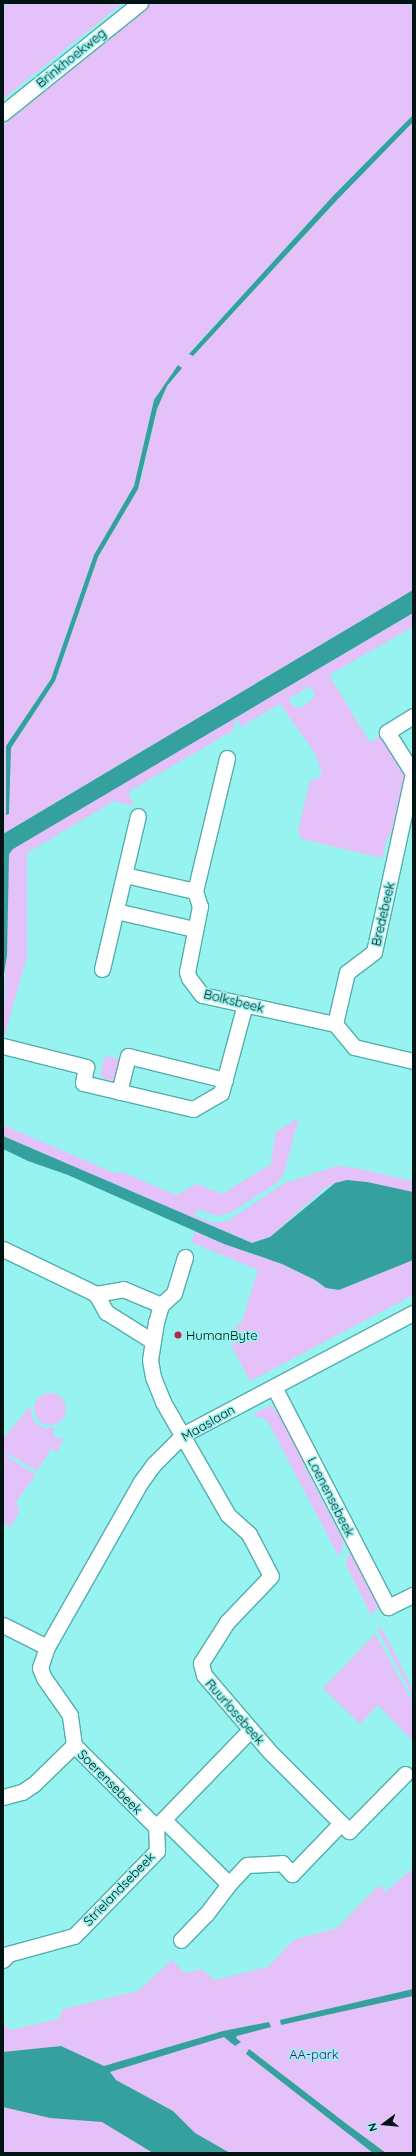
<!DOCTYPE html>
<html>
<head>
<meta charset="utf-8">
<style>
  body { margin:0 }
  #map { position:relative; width:416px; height:2156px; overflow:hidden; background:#97f3ef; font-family:Quicksand,sans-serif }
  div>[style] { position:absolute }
  .green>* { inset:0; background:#e4c1f9 }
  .round { border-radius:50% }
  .water>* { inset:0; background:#34a19e }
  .roads { filter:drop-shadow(1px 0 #53afac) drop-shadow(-1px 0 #53afac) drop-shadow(0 1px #53afac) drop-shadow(0 -1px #53afac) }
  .minor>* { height:15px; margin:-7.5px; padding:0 7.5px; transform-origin:7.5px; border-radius:7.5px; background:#fff }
  .dots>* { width:11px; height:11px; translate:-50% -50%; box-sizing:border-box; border:2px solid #97f3ef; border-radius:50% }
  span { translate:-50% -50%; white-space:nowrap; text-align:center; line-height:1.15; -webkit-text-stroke:3.5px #97f3ef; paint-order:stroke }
  .street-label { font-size:13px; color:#001413 }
  .poi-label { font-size:13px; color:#001413 }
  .left { translate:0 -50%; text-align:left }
  .park-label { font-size:13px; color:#541571 }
  .frame { position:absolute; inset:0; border:4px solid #001413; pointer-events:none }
  .north { position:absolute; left:364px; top:2104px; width:40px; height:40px; -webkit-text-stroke:3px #97f3ef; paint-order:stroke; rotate:254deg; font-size:11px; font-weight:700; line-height:16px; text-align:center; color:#001413 }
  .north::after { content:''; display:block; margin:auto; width:14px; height:18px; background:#001413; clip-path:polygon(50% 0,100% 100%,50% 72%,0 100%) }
</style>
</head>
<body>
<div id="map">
  <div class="green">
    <i style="clip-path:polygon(3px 3px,123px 3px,3px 99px)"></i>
    <i style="clip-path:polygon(evenodd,151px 3px,413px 3px,413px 115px,333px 196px,189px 353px,193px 356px,337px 200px,413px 122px,413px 590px,3px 834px,3px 125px,151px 3px,167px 386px,157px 409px,141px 480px,98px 557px,55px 681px,11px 748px,9px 814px,6px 815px,6px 746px,51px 679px,94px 555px,134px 486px,154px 400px,167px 386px)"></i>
    <i style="clip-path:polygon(evenodd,413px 613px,413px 627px,329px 675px,369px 741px,374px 741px,380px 734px,406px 777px,393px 836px,388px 835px,382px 858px,301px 839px,298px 830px,310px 781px,319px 778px,322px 772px,313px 750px,280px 704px,240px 727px,238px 719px,234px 722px,234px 730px,128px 792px,134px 806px,114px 801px,27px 853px,27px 957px,3px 1041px,9px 853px,16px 846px,413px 613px,310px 686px,315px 695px,313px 699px,300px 708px,293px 706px,288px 699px,310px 686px)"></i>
    <i style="clip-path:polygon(105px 1056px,120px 1059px,114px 1081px,100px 1077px)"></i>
    <i style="clip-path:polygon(299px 1118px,284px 1173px,278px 1182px,230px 1213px,217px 1216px,198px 1209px,195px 1216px,214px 1223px,228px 1221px,285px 1183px,337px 1166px,355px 1168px,413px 1181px,413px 1192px,347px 1180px,326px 1187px,270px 1237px,252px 1243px,3px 1136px,3px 1125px,114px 1173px,122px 1172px,176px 1195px,197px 1184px,222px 1194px,273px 1163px,271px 1160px,276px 1132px)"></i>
    <i style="clip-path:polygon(195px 1231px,224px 1244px,282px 1264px,315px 1280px,326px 1288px,339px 1290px,413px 1260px,413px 1295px,250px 1381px,231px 1345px,238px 1323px,241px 1324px,258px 1270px,191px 1242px)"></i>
    <i class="round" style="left:34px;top:1393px;width:32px;height:32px"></i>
    <i style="clip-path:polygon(272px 1405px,275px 1411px,279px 1409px,304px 1457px,304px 1466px,344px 1542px,339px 1557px,267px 1420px,254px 1416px,255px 1413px)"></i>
    <i style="clip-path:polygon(30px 1406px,33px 1421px,46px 1429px,55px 1427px,53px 1433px,55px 1438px,64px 1438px,57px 1452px,51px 1449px,37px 1471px,8px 1454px,6px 1456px,36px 1475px,22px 1493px,16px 1503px,20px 1510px,10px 1528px,3px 1522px,3px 1439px)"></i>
    <i style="clip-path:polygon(354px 1550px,380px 1607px,373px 1611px,372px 1617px,346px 1565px,349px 1552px)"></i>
    <i style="clip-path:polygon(379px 1625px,393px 1649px,413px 1690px,413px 1696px,378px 1631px)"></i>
    <i style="clip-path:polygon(375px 1634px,413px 1702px,413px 1741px,378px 1705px,360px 1724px,323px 1688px)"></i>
    <i style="clip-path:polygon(413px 1868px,413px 2153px,3px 2153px,3px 2023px,10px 2030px,58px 2019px,63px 2009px,138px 1991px,172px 1960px,185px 1973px,202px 1969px,214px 1980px,268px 1967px,293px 1940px,337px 1928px,379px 1885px,386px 1892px)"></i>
  </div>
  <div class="water">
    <i style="clip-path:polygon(413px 115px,413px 122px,337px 200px,193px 356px,189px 354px,333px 196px)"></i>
    <i style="clip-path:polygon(178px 365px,182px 368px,167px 386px,157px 409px,138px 489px,98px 557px,55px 681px,11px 748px,9px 814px,6px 815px,6px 746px,51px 679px,94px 555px,134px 486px,154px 400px)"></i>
    <i style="clip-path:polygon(413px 590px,413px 613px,13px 849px,9px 854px,7px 955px,3px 980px,3px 834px)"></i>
    <i style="clip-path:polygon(3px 1136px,252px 1243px,270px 1237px,335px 1183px,347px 1180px,367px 1182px,413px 1192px,413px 1260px,339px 1290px,326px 1288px,315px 1280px,282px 1264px,224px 1244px,68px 1175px,28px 1161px,3px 1149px)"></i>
    <i style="clip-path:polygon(413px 1989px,413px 1996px,281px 2025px,280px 2020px)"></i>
    <i style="clip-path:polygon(269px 2022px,271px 2027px,237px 2036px,236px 2038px,241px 2042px,235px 2046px,224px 2037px,110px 2072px,116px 2080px,173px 2111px,195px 2133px,230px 2153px,153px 2153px,102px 2122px,50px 2118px,3px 2107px,3px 2052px,61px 2046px,104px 2066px,223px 2031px)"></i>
    <i style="clip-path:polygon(249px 2049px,348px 2125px,386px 2153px,373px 2153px,246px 2054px)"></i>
  </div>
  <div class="roads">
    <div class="minor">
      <i style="left:3px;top:113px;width:176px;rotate:-38.8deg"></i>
      <i style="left:413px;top:716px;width:31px;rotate:148deg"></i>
      <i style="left:387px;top:732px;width:49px;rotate:57.6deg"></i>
      <i style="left:227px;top:758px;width:137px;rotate:103.5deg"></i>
      <i style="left:195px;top:891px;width:16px;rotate:72deg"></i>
      <i style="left:200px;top:906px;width:67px;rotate:101.1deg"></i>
      <i style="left:187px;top:972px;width:6px;rotate:72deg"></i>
      <i style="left:189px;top:978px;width:21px;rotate:53deg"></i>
      <i style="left:202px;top:995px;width:136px;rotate:12.3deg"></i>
      <i style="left:413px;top:773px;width:183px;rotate:102.3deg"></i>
      <i style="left:374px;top:952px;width:34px;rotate:143deg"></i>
      <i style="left:347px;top:972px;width:53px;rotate:103deg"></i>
      <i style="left:335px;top:1024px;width:30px;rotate:50deg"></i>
      <i style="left:354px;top:1047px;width:61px;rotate:13.3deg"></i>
      <i style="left:125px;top:875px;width:72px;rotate:12.9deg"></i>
      <i style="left:116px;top:911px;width:80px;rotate:13deg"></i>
      <i style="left:102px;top:969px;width:157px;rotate:-76.8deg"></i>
      <i style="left:3px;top:1046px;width:86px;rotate:14.2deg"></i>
      <i style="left:86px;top:1067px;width:16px;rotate:101deg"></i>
      <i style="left:83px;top:1083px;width:113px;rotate:13.3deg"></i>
      <i style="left:193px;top:1109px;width:32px;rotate:-30deg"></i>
      <i style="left:221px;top:1093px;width:92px;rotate:-74.9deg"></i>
      <i style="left:119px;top:1092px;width:37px;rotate:-76deg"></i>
      <i style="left:128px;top:1056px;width:100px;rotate:13.9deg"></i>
      <i style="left:3px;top:1249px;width:103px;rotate:25.8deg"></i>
      <i style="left:96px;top:1294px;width:21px;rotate:61deg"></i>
      <i style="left:106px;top:1312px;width:54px;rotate:32.2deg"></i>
      <i style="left:185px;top:1257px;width:38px;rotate:107deg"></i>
      <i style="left:174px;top:1293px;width:18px;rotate:137deg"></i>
      <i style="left:161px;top:1305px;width:18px;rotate:106deg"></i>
      <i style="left:156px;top:1322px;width:38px;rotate:99deg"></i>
      <i style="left:150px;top:1360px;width:17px;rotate:80deg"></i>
      <i style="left:153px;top:1377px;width:27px;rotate:68deg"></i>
      <i style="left:163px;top:1402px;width:130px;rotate:60.1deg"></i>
      <i style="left:228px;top:1515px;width:28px;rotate:42deg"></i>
      <i style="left:249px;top:1534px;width:47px;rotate:62.4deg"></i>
      <i style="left:271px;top:1576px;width:64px;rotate:133.7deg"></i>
      <i style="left:227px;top:1622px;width:49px;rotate:122.4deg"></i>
      <i style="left:201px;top:1663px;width:12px;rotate:76deg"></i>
      <i style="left:204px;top:1675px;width:101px;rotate:49.4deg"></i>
      <i style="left:270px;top:1752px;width:112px;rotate:45deg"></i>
      <i style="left:349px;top:1831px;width:80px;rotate:-45.5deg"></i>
      <i style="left:96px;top:1294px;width:27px;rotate:-10deg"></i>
      <i style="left:123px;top:1289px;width:41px;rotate:22.8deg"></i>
      <i style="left:274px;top:1387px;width:248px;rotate:62.6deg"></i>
      <i style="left:388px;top:1607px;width:28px;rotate:-26deg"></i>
      <i style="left:3px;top:1625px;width:49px;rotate:26.6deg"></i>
      <i style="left:3px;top:1797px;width:20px;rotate:-15deg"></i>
      <i style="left:22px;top:1792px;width:14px;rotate:-34deg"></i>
      <i style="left:34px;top:1784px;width:56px;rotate:-44.3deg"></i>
      <i style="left:164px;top:1820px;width:91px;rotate:44.6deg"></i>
      <i style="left:229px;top:1884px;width:38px;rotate:127deg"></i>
      <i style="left:206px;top:1914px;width:36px;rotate:134deg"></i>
      <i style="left:156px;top:1827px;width:116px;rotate:-135deg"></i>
      <i style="left:74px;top:1745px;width:30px;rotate:-98deg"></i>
      <i style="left:70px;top:1715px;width:45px;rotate:-125.1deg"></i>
      <i style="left:44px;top:1678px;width:11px;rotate:-112deg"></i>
      <i style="left:40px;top:1668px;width:22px;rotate:-72deg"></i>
      <i style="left:47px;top:1647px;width:189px;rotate:-60.4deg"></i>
      <i style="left:140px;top:1483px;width:24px;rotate:-54deg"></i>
      <i style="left:154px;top:1464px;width:42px;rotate:-45deg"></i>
      <i style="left:184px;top:1434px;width:259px;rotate:-27.9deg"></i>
      <i style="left:229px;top:1884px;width:26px;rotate:-47deg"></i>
      <i style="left:247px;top:1865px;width:35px;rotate:-3deg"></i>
      <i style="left:282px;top:1863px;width:15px;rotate:48deg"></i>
      <i style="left:292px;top:1874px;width:71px;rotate:-46.1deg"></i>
      <i style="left:3px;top:1960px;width:8px;rotate:-50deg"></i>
      <i style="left:8px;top:1954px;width:68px;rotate:-15.3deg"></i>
      <i style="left:74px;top:1936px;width:119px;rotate:-45.7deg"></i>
      <i style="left:157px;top:1851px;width:24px;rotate:-92deg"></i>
      <i style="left:156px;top:1827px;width:136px;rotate:-45.9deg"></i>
    </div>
  </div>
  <div class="dots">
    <i style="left:178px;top:1335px;background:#b8274b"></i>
  </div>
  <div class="street-label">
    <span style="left:71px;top:58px;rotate:-39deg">Brinkhoekweg</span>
    <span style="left:383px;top:914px;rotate:-77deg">Bredebeek</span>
    <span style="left:234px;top:1001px;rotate:14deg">Bolksbeek</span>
    <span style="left:208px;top:1423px;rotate:-30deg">Maaslaan</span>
    <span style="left:331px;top:1497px;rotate:63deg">Loenensebeek</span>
    <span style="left:235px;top:1712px;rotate:49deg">Ruurlosebeek</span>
    <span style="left:110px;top:1782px;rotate:45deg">Soerensebeek</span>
    <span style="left:119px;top:1889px;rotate:-46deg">Strielandsebeek</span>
  </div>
  <div class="poi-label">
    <span class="left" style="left:186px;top:1335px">HumanByte</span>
  </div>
  <div class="park-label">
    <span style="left:314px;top:2054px">AA-park</span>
  </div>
  <div class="frame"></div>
  <div class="north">N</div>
</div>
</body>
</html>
